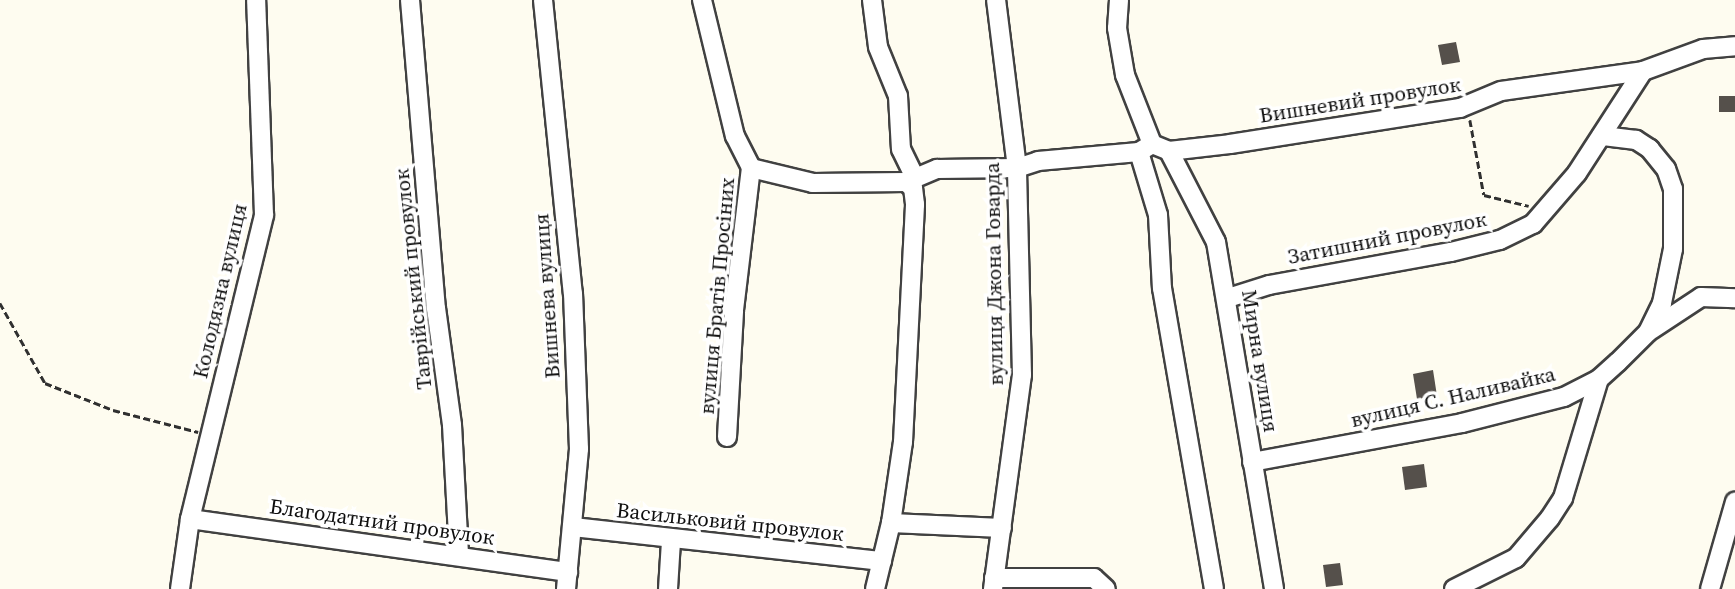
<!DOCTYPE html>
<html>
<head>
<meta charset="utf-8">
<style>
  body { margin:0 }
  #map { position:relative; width:1735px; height:589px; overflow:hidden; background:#fefcf0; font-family:"Source Serif 4",serif }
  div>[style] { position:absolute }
  .building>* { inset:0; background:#55504b }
  .path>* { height:2.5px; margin-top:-1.25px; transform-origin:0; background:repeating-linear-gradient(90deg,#303030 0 7px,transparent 0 10.5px) }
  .roads { filter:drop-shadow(2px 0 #414141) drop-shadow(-2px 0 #414141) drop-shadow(0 2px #414141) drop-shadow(0 -2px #414141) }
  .minor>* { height:18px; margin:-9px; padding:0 9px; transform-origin:9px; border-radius:9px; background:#fff }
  span { translate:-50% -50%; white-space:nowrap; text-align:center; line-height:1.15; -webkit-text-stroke:7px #fff; paint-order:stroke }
  .street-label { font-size:21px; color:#0e0e0e }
</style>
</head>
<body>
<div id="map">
  <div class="building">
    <i style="clip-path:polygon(1456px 42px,1460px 62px,1442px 65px,1438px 45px)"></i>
    <i style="clip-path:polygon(1719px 96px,1735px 96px,1735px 112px,1719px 112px)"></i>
    <i style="clip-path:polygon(1433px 370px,1437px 396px,1417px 399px,1413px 374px)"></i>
    <i style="clip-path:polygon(1424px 464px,1427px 487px,1405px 490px,1402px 467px)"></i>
    <i style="clip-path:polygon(1340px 563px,1343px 585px,1326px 587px,1323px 565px)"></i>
  </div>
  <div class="path">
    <i style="left:1470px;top:120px;width:76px;rotate:79.4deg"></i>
    <i style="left:1484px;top:195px;width:46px;rotate:13.7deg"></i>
    <i style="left:0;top:303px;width:92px;rotate:60.6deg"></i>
    <i style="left:45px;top:383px;width:73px;rotate:21.7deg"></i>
    <i style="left:113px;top:410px;width:88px;rotate:14.5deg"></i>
  </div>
  <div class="roads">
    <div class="minor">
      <i style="left:410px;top:0;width:309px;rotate:85.2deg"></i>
      <i style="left:436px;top:308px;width:118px;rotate:82.2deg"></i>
      <i style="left:452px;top:425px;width:130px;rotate:86.9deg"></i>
      <i style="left:543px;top:0;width:295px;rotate:84.2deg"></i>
      <i style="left:573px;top:293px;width:156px;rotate:87.8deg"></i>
      <i style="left:579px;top:449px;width:141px;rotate:95.3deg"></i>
      <i style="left:702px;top:0;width:140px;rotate:76.4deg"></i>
      <i style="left:735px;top:136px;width:36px;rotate:63deg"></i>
      <i style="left:872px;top:0;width:47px;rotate:82.7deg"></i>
      <i style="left:878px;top:47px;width:53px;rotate:67.8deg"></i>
      <i style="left:898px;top:96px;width:53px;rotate:86.8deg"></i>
      <i style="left:901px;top:149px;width:30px;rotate:64deg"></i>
      <i style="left:1119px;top:0;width:28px;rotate:94deg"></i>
      <i style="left:1117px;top:28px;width:48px;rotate:80.3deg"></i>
      <i style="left:1125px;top:75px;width:74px;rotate:68.6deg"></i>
      <i style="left:1152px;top:144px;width:18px;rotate:22deg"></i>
      <i style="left:1169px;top:151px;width:61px;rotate:-6.5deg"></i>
      <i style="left:1230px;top:144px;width:233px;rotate:-8.9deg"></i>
      <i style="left:1460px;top:108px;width:44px;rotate:-22.5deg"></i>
      <i style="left:1501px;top:91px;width:143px;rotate:-8deg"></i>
      <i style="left:1643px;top:71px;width:64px;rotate:-20.1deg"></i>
      <i style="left:1703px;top:49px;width:32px;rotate:-5deg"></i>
      <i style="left:1169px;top:151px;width:102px;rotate:62.7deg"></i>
      <i style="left:1216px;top:242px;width:352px;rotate:80.5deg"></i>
      <i style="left:1139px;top:152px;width:66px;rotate:73.2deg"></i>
      <i style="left:1158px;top:215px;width:73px;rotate:86.9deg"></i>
      <i style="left:1162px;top:288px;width:305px;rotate:80.2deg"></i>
      <i style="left:751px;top:168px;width:64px;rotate:13.6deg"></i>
      <i style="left:813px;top:183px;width:93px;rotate:-0.6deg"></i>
      <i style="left:906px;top:182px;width:34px;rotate:-23deg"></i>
      <i style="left:937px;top:169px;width:80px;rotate:-0.7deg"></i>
      <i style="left:1017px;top:168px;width:22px;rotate:-18deg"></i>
      <i style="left:1038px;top:161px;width:101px;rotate:-5.1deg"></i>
      <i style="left:1139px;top:152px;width:12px;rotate:-31deg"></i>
      <i style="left:1228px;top:298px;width:43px;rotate:-17.6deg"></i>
      <i style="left:1269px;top:285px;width:185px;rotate:-10.3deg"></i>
      <i style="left:1451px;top:252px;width:50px;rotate:-13.8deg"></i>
      <i style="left:1500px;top:240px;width:37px;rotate:-26deg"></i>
      <i style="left:1533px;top:224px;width:67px;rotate:-49.2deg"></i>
      <i style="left:1577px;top:173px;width:121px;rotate:-57.1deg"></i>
      <i style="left:1651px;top:330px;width:60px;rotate:-33.4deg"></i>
      <i style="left:1701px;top:297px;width:34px;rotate:2deg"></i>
      <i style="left:727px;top:437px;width:127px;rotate:-86.8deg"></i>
      <i style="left:734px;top:310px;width:143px;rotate:-83.2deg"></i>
      <i style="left:1252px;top:462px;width:214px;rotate:-10.5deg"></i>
      <i style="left:1462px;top:423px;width:105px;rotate:-14.3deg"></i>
      <i style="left:1564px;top:397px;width:39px;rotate:-27deg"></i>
      <i style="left:1599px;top:379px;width:25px;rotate:-42deg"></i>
      <i style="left:1618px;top:362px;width:42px;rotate:-45deg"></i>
      <i style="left:1648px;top:332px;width:32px;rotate:-64deg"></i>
      <i style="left:1662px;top:303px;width:55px;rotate:-78.5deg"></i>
      <i style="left:1673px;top:249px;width:60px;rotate:-90deg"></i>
      <i style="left:1673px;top:189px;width:21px;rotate:-109deg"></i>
      <i style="left:1666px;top:169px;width:26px;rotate:-129deg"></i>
      <i style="left:1650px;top:149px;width:17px;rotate:-147deg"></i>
      <i style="left:1636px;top:140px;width:35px;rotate:-173deg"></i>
      <i style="left:190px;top:519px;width:382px;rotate:8deg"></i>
      <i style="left:891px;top:523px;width:111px;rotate:2.6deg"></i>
      <i style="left:573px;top:527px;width:311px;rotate:6.3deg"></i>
      <i style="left:994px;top:578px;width:100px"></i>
      <i style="left:1094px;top:578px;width:16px;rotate:43deg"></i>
      <i style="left:180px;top:589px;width:71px;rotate:-81.9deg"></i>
      <i style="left:190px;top:519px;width:313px;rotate:-76.3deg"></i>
      <i style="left:264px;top:215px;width:215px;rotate:-92.1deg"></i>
      <i style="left:668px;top:589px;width:48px;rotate:-86.4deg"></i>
      <i style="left:875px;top:589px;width:68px;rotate:-76.4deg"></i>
      <i style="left:891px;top:523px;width:82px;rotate:-81.6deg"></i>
      <i style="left:903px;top:442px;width:238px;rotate:-87.1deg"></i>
      <i style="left:915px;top:204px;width:16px;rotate:-97deg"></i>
      <i style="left:913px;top:188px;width:9px;rotate:-139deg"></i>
      <i style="left:993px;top:589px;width:216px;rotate:-82.3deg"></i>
      <i style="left:1022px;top:375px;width:207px;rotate:-91.4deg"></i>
      <i style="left:1017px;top:168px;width:169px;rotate:-97.1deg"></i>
      <i style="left:1454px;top:589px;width:69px;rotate:-26.6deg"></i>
      <i style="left:1516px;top:558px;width:52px;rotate:-49.6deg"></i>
      <i style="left:1550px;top:518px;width:24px;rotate:-57deg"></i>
      <i style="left:1563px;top:498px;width:124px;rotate:-73.2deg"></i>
      <i style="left:1710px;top:589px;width:91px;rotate:-74deg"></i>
    </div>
  </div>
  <div class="street-label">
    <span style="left:1360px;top:100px;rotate:-9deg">Вишневий провулок</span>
    <span style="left:1387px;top:238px;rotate:-11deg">Затишний провулок</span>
    <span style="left:994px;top:274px;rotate:-91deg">вулиця Джона Говарда</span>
    <span style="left:413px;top:279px;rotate:-96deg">Таврійський провулок</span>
    <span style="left:220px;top:291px;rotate:-77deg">Колодязна вулиця</span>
    <span style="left:547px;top:296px;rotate:-94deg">Вишнева вулиця</span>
    <span style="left:717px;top:296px;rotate:-85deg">вулиця Братів Просіних</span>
    <span style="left:1260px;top:361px;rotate:81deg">Мирна вулиця</span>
    <span style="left:1453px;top:397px;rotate:-13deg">вулиця С. Наливайка</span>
    <span style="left:382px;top:522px;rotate:8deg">Благодатний провулок</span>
    <span style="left:730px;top:522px;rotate:6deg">Васильковий провулок</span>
  </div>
</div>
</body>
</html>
